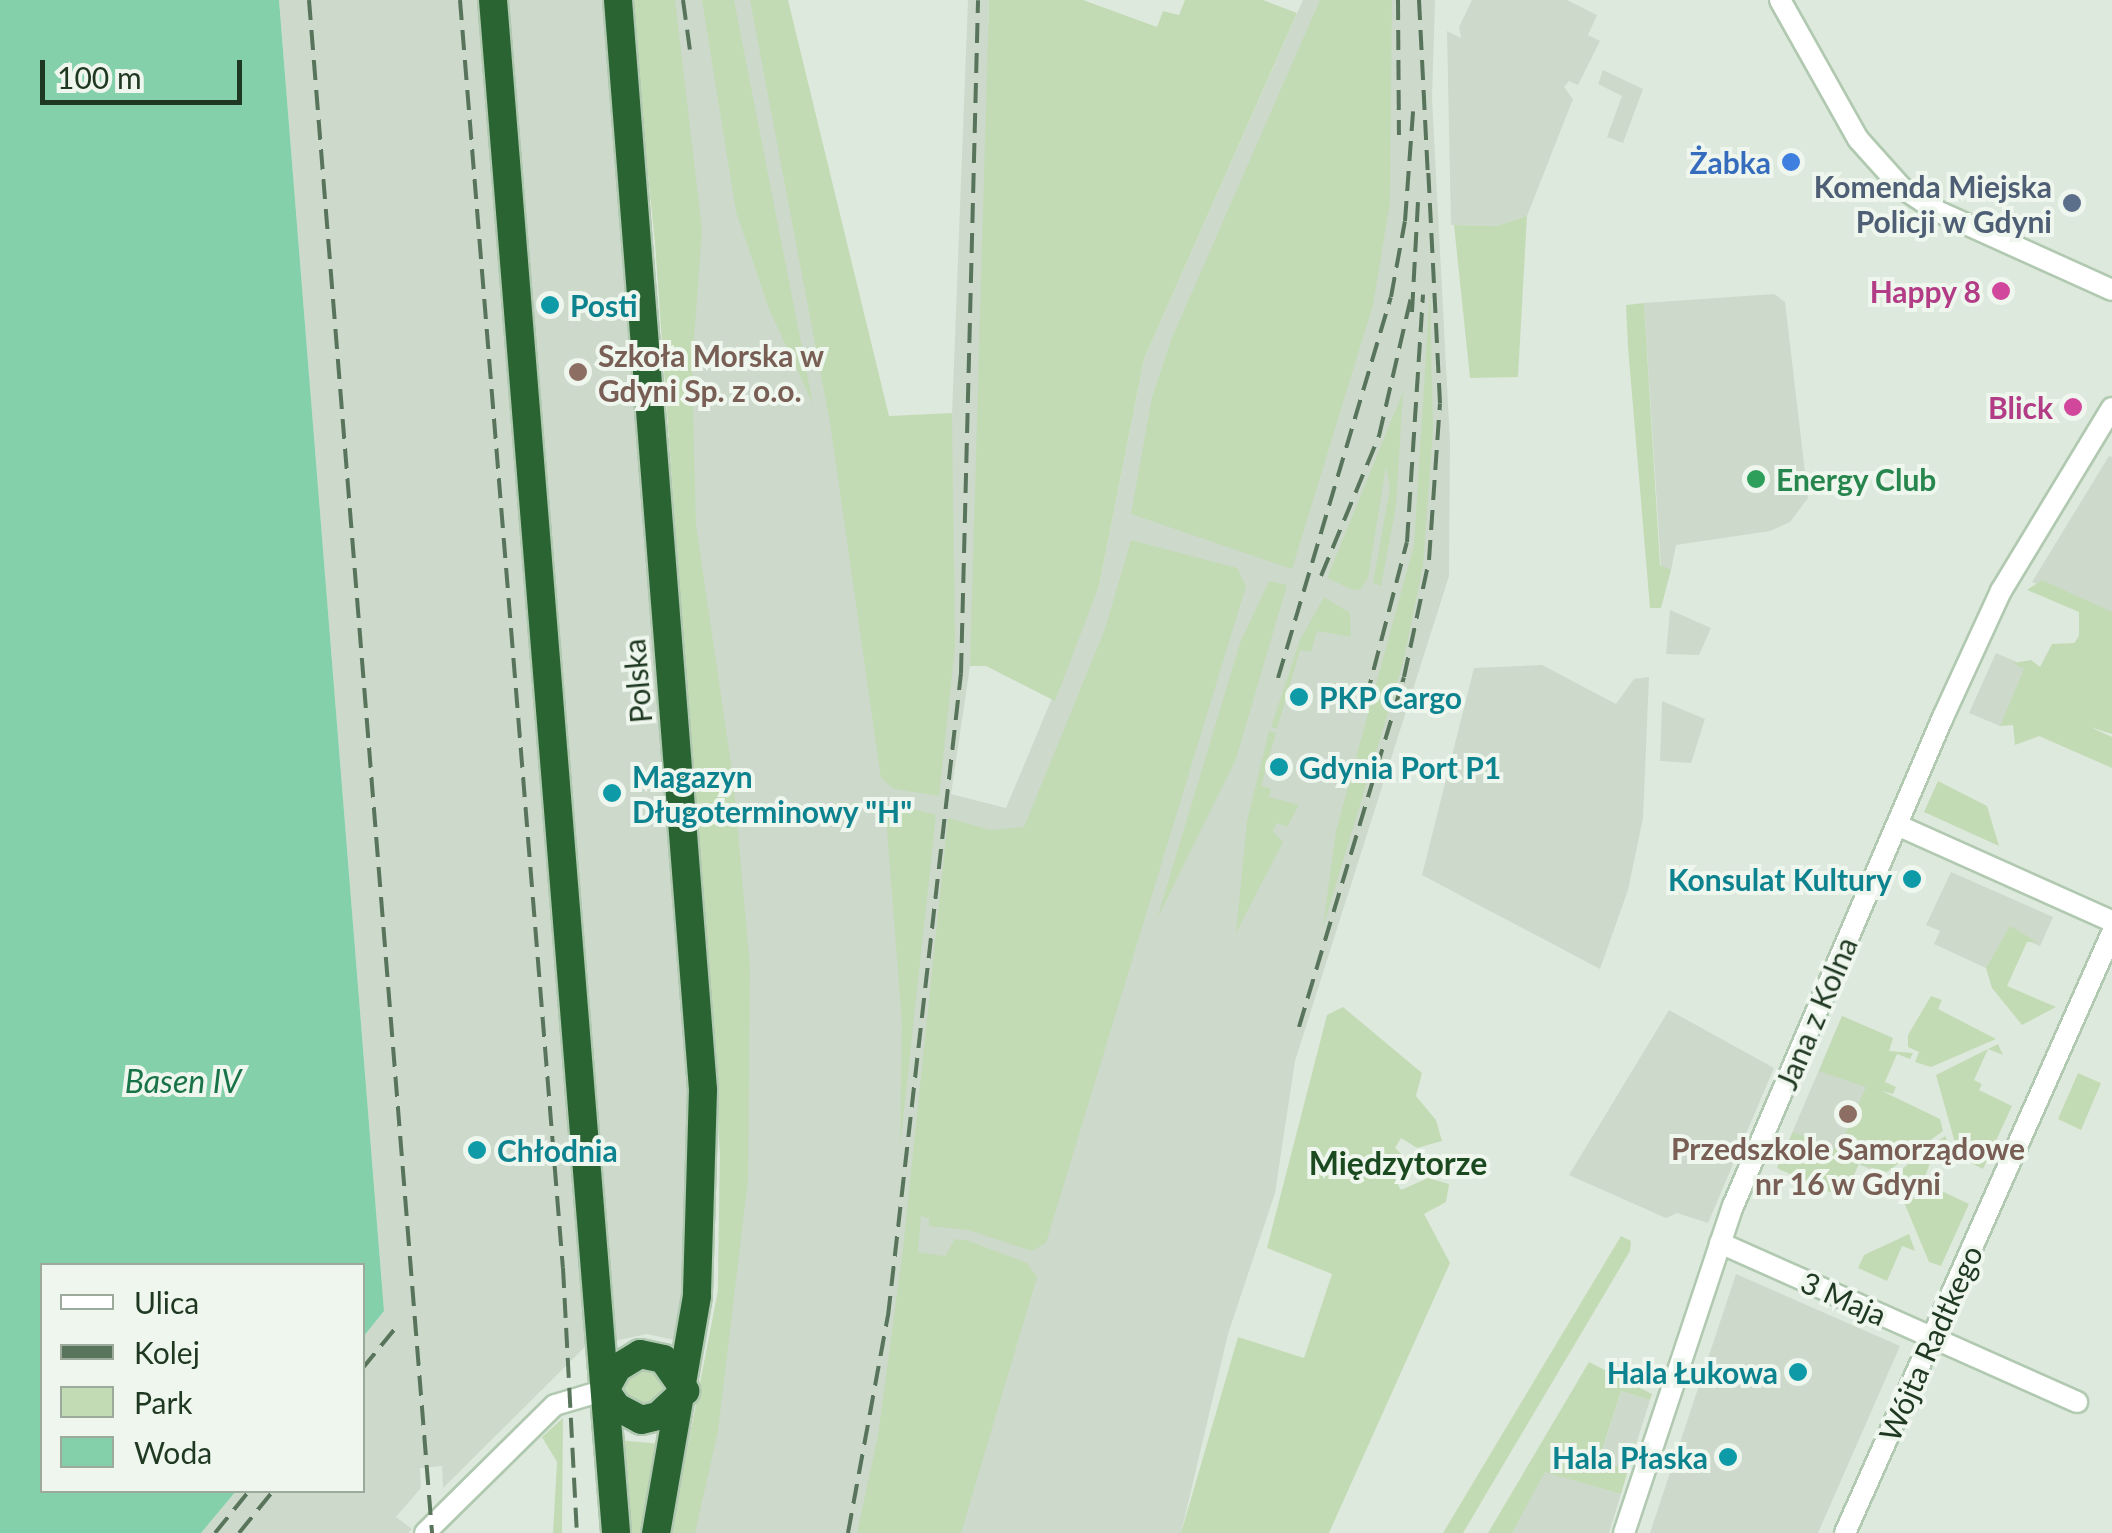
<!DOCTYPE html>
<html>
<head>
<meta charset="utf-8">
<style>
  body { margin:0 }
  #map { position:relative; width:2112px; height:1533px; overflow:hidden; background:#dee9dd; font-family:Lato,sans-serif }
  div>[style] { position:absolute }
  .built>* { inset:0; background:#ccd9cb }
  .green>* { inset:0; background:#c3dbb5 }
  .round { border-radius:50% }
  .water>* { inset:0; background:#83d0aa }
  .roads { filter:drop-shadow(2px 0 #b0c9b0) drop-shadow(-2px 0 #b0c9b0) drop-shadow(0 2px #b0c9b0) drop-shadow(0 -2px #b0c9b0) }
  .secondary>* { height:20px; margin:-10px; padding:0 10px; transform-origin:10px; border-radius:10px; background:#fff }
  .highway>* { height:28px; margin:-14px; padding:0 14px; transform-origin:14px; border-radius:14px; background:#2b6433 }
  .rail>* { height:4px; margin-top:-2px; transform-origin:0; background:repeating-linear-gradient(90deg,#58745b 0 20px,transparent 0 30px) }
  .dots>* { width:28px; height:28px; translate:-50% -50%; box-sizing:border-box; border:5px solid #eef6ed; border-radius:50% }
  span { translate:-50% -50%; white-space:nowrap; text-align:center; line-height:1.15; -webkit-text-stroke:8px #eef6ed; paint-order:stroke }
  .shop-label { font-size:30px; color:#366cbe; font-weight:700 }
  .right { translate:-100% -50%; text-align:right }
  .service-label { font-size:30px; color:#4e5e75; font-weight:700 }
  .hotel-label { font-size:30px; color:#b23c85; font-weight:700 }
  .culture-label { font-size:30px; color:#0d838f; font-weight:700 }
  .left { translate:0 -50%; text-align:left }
  .education-label { font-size:30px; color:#785e54; font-weight:700 }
  .leisure-label { font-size:30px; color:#27864d; font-weight:700 }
  .street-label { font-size:30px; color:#1f3821 }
  .water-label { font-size:32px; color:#197348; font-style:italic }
  .neighbourhood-label { font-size:32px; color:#1b4a20; font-weight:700 }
  .legend { position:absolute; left:40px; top:1263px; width:325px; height:230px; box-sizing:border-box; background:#eef6ed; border:2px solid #9baa9b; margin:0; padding:12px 18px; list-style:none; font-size:30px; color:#1f3821 }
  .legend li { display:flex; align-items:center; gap:20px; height:50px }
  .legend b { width:50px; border:2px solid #9baa9b }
  .scale { position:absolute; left:40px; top:60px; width:202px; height:45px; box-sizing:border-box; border:5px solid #1f3821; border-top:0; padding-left:12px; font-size:30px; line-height:35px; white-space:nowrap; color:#1f3821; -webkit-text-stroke:8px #eef6ed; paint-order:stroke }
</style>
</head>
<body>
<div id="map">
  <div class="built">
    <i style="clip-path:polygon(279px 0,602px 0,666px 750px,687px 1004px,690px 1152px,679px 1341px,647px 1334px,585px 1347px,443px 1488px,442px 1466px,420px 1468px,421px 1488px,396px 1517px,412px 1529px,408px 1533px,201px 1533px,236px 1491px,362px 1490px,363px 1337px,384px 1311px)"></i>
    <i style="clip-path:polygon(638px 0,780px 0,888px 417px,952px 415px,968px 0,989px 0,978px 511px,970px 666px,951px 794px,1006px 808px,1099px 586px,1144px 359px,1303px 0,1435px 0,1432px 99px,1450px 442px,1449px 576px,1295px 1061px,1275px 1193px,1228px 1334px,1181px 1533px,671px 1533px,718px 1291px,720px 1153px)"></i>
    <i style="clip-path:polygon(1472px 0,1567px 0,1597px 15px,1588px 35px,1600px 41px,1578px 85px,1569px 81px,1564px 87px,1573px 99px,1527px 216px,1497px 226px,1451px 225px,1447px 31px,1461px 38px,1459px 27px)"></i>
    <i style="clip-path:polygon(1603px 70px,1643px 89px,1623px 143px,1607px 137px,1622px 96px,1598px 84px)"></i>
    <i style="clip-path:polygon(1774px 294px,1785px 302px,1808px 498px,1790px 522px,1770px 531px,1676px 545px,1671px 570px,1661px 568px,1644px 303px)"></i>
    <i style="clip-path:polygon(2109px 456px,2112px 457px,2112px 617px,2032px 582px)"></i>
    <i style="clip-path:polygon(1670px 610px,1711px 628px,1699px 655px,1666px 654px)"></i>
    <i style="clip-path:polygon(1996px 653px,2048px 676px,2000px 726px,1969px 713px)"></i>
    <i style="clip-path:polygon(1542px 665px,1616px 704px,1634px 679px,1649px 677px,1643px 818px,1628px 890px,1600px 969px,1422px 875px,1474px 668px)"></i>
    <i style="clip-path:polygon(1662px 701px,1705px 719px,1691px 763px,1660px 761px)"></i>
    <i style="clip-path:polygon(1951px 872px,2053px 917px,2040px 946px,2013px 935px,1986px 968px,1934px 944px,1940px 931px,1926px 925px)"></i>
    <i style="clip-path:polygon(1669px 1010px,1774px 1068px,1708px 1223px,1677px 1213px,1666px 1218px,1569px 1175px)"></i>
    <i style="clip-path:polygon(1842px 1016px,1893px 1038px,1875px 1080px,1883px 1094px,1900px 1101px,1871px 1170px,1858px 1164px,1843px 1198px,1777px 1168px)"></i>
    <i style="clip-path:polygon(1736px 1274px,1900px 1346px,1818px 1533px,1650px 1533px)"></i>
    <i style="clip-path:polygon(1621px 1391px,1650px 1400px,1628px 1470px,1599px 1461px)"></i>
    <i style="clip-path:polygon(1544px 1471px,1621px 1494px,1609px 1533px,1512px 1533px)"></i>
  </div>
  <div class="green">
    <i style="clip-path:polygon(630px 0,675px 0,702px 229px,692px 368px,696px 525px,733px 777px,750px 967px,748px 1180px,718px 1431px,695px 1533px,671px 1533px,718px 1291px,720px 1153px,655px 243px)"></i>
    <i style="clip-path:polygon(702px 0,734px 0,813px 404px,769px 309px,736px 212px)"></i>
    <i style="clip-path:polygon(750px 0,788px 0,889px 416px,952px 413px,955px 647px,939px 796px,894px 789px,881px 778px,830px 423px)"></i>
    <i style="clip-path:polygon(989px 0,1083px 0,1157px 27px,1163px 11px,1179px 15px,1185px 0,1263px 0,1297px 13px,1144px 359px,1099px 586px,1055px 701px,986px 666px,970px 666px)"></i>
    <i style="clip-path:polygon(1320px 0,1392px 0,1390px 202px,1373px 305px,1292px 569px,1131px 514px,1152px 397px,1171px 340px)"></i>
    <i style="clip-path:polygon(1527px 216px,1518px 377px,1470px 378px,1454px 225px,1497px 226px)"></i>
    <i style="clip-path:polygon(1430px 291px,1433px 429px,1423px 566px,1403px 663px,1323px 927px,1336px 831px,1414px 545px)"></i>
    <i style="clip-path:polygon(1644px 303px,1660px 565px,1671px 570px,1661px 608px,1650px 608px,1628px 347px,1626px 305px)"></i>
    <i style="clip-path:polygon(1403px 392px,1396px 506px,1381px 586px,1373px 583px,1390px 488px,1386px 466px,1368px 578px,1360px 590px,1351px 589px,1327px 578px)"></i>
    <i style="clip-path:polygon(1131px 540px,1237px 568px,1246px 586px,1046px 1243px,1032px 1251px,968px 1230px,929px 1226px,929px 1218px,921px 1216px,918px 1252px,945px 1256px,955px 1239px,966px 1240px,1027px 1263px,1037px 1277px,961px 1533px,857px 1533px,878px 1436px,903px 1249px,948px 818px,990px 830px,1024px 827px,1105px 629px)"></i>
    <i style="clip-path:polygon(2042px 580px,2112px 612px,2112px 734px,2090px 727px,2112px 737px,2112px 768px,2039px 736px,2015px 745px,2013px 725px,2000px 726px,2024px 669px,2013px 663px,2031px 660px,2040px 667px,2052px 644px,2074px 643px,2079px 636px,2079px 612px,2027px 590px)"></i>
    <i style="clip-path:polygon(1269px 581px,1287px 585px,1236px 759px,1157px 919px,1240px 643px)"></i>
    <i style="clip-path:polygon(1324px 597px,1350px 613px,1351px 637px,1317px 631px,1311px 652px,1300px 650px,1277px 729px,1271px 727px,1300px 640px)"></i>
    <i style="clip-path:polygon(1269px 731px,1276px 733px,1261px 786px,1271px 789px,1269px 797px,1299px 805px,1287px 827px,1277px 823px,1273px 831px,1283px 842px,1236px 933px,1247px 821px)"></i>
    <i style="clip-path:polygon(1938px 781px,1987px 806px,1999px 846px,1924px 812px)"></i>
    <i style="clip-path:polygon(897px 805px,936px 815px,900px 1147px,902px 1024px,886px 817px)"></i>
    <i style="clip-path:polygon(2010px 926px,2037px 942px,2027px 942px,2007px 986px,2056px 1007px,2022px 1025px,1992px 988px,1986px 968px)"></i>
    <i style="clip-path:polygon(1931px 996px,1942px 1000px,1938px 1009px,1996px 1039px,1931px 1067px,1915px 1062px,1919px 1052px,1908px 1047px,1908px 1035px)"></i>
    <i style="clip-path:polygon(1343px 1007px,1422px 1073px,1416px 1096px,1436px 1120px,1442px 1141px,1417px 1148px,1401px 1138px,1395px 1148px,1411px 1163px,1398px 1185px,1401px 1190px,1428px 1178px,1449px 1184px,1446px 1202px,1424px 1214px,1450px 1263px,1329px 1533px,1181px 1533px,1238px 1337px,1304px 1358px,1332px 1274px,1267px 1248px,1327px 1015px)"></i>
    <i style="clip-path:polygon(1842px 1016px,1893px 1038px,1889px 1051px,1913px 1053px,1910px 1059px,1897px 1054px,1885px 1082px,1896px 1087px,1893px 1094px,1882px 1091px,1940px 1119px,1943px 1131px,1887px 1172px,1859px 1164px,1843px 1198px,1777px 1168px,1793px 1132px,1835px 1149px,1841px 1144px,1866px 1087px,1819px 1071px)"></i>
    <i style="clip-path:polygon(1998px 1044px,2003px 1055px,1988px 1049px,1974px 1080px,1982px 1084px,1979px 1090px,2012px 1106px,1983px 1169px,1959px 1157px,1936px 1075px)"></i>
    <i style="clip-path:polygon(2078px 1073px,2101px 1083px,2081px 1130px,2058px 1119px)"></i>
    <i style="clip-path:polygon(1945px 1136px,1951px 1149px,1937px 1144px,1923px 1182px,1969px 1204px,1941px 1266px,1929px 1262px,1893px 1176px)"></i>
    <i style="clip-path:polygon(1909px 1234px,1915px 1251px,1902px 1246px,1887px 1281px,1858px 1268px,1864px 1255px)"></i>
    <i style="clip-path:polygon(1621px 1236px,1631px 1241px,1630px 1251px,1463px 1533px,1443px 1533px)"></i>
    <i style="clip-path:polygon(1589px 1362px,1652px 1394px,1650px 1400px,1621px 1391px,1599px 1460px,1628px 1470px,1621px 1494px,1545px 1472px,1512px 1533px,1488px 1533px)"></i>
    <i class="round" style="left:623px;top:1366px;width:42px;height:42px"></i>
    <i style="clip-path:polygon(563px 1418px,562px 1533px,553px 1533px,557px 1462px,542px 1437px)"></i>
    <i style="clip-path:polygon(617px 1440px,662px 1444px,644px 1533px,626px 1533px)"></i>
  </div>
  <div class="water">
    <i style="clip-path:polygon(0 0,279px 0,384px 1311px,363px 1337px,362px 1266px,42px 1266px,42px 1490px,236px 1491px,201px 1533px,0 1533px)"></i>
  </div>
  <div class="roads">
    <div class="secondary">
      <i style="left:1780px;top:0;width:159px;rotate:60.7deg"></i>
      <i style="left:1858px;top:139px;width:64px;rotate:48.1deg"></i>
      <i style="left:1901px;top:187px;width:43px;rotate:33.7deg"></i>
      <i style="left:1937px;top:211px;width:192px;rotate:24.3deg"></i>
      <i style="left:1897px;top:825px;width:235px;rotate:24.1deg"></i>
      <i style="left:1720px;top:1243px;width:391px;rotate:24deg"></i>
      <i style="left:425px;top:1533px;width:182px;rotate:-44.6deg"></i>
      <i style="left:555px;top:1405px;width:52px;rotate:-16.7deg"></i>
      <i style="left:1624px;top:1533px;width:345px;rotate:-71.6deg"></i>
      <i style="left:1733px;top:1206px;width:532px;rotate:-66.76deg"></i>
      <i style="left:1943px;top:717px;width:139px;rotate:-65.3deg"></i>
      <i style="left:2001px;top:591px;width:214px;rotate:-58.8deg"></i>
      <i style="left:1845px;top:1533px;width:657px;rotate:-66.01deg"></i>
    </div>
    <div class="highway">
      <i style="left:493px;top:0;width:1538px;rotate:85.41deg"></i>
      <i style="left:618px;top:0;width:1093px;rotate:85.54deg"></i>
      <i style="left:703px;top:1090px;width:206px;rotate:91.7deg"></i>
      <i style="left:697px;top:1296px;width:241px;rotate:99.8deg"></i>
      <i style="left:605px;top:1390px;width:25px;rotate:-61deg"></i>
      <i style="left:617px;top:1368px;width:27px;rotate:-31deg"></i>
      <i style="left:640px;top:1354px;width:24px;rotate:12deg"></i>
      <i style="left:663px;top:1359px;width:39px;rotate:55deg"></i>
      <i style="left:605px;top:1390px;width:21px;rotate:55deg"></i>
      <i style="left:617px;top:1407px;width:27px;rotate:28deg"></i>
      <i style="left:641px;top:1420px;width:17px;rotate:-13deg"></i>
      <i style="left:658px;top:1416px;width:37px;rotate:-43deg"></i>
    </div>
  </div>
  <div class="rail">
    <i style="left:309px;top:0;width:1538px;rotate:85.41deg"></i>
    <i style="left:460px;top:0;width:1272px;rotate:85.36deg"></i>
    <i style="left:563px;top:1268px;width:265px;rotate:87deg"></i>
    <i style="left:683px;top:0;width:59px;rotate:82.1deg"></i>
    <i style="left:1398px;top:0;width:135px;rotate:89.6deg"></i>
    <i style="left:1419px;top:0;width:180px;rotate:87.1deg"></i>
    <i style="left:1412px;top:312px;width:110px;rotate:-86.9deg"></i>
    <i style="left:1321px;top:576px;width:152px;rotate:-67.5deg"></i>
    <i style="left:1379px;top:436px;width:143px;rotate:-77deg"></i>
    <i style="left:1278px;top:678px;width:397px;rotate:-73.5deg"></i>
    <i style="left:1391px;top:297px;width:77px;rotate:-79.6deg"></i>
    <i style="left:1405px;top:221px;width:110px;rotate:-85.8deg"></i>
    <i style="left:1366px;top:699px;width:162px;rotate:-75.4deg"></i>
    <i style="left:1407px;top:542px;width:248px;rotate:-86.3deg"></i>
    <i style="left:1299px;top:1027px;width:365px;rotate:-73.3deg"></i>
    <i style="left:1404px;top:677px;width:120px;rotate:-77.9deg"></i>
    <i style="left:1429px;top:560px;width:157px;rotate:-86deg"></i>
    <i style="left:1440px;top:403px;width:234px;rotate:-92.9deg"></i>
    <i style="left:362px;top:1369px;width:57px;rotate:-50.7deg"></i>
    <i style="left:215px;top:1533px;width:55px;rotate:-50.9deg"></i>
    <i style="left:239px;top:1533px;width:55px;rotate:-50.9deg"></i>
    <i style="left:848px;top:1533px;width:221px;rotate:-79.6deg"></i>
    <i style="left:888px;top:1316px;width:647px;rotate:-83.52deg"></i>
    <i style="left:961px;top:673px;width:673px;rotate:-88.55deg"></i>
  </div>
  <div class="dots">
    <i style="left:1791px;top:162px;background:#3f7fe0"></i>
    <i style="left:2072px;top:203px;background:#5c6f8a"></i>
    <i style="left:2001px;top:291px;background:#d1479c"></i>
    <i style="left:550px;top:305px;background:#0f9aa8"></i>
    <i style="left:578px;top:372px;background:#8d6e63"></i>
    <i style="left:2073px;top:407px;background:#d1479c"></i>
    <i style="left:1756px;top:479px;background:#2e9e5b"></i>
    <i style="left:1299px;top:697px;background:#0f9aa8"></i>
    <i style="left:1279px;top:767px;background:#0f9aa8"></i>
    <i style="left:612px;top:793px;background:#0f9aa8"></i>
    <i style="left:1912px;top:879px;background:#0f9aa8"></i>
    <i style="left:1848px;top:1114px;background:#8d6e63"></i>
    <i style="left:477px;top:1150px;background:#0f9aa8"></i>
    <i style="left:1798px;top:1372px;background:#0f9aa8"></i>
    <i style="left:1728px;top:1457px;background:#0f9aa8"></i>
  </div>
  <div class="shop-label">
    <span class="right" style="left:1771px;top:162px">Żabka</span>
  </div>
  <div class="service-label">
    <span class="right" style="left:2052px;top:203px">Komenda Miejska<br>Policji w Gdyni</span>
  </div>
  <div class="hotel-label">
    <span class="right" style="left:1981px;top:291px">Happy 8</span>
    <span class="right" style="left:2053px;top:407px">Blick</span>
  </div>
  <div class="culture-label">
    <span class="left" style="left:570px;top:305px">Posti</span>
    <span class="left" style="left:1319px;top:697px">PKP Cargo</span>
    <span class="left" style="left:1299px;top:767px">Gdynia Port P1</span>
    <span class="left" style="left:632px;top:793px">Magazyn<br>Długoterminowy "H"</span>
    <span class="right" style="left:1892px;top:879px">Konsulat Kultury</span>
    <span class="left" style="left:497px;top:1150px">Chłodnia</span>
    <span class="right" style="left:1778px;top:1372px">Hala Łukowa</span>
    <span class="right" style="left:1708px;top:1457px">Hala Płaska</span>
  </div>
  <div class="education-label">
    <span class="left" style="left:598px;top:372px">Szkoła Morska w<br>Gdyni Sp. z o.o.</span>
    <span style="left:1848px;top:1165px">Przedszkole Samorządowe<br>nr 16 w Gdyni</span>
  </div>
  <div class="leisure-label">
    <span class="left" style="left:1776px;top:479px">Energy Club</span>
  </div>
  <div class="street-label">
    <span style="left:637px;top:681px;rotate:-95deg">Polska</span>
    <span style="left:1816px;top:1013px;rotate:-67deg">Jana z Kolna</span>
    <span style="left:1844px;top:1298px;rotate:24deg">3 Maja</span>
    <span style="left:1930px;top:1343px;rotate:-66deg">Wójta Radtkego</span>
  </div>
  <div class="water-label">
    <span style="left:183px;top:1081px">Basen IV</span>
  </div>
  <div class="neighbourhood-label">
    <span style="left:1398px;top:1163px">Międzytorze</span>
  </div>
  <ul class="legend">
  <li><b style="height:12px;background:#fff"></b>Ulica</li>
  <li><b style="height:12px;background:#58745b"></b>Kolej</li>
  <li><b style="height:28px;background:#c3dbb5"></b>Park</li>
  <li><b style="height:28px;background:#83d0aa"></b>Woda</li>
  </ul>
  <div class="scale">100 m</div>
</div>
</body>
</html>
